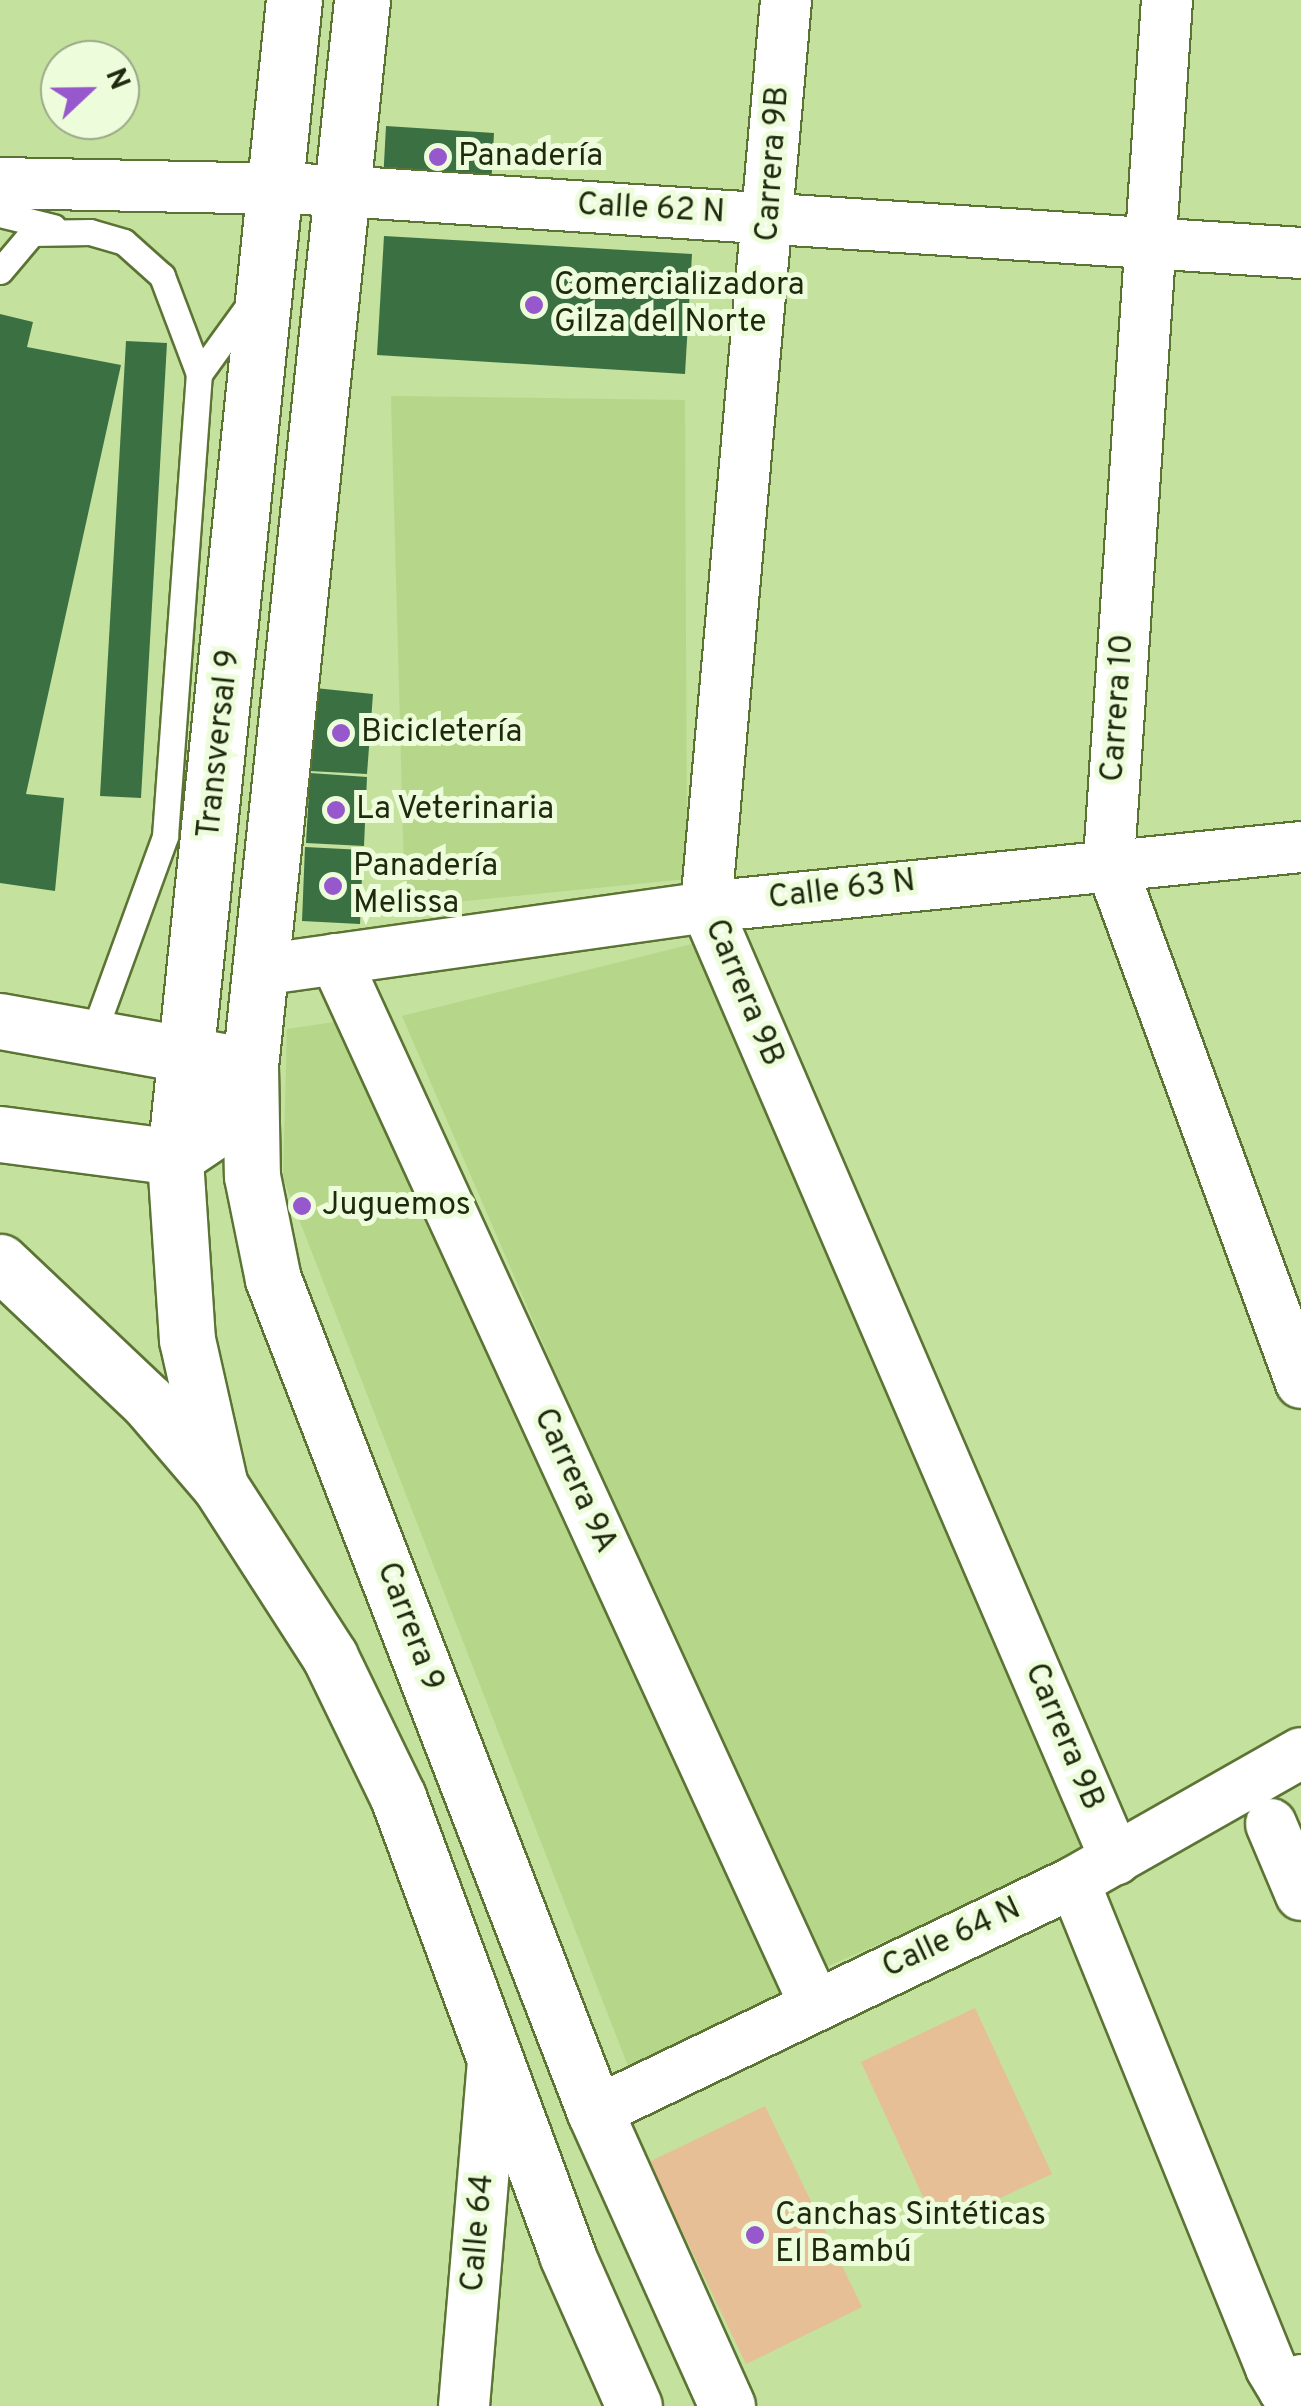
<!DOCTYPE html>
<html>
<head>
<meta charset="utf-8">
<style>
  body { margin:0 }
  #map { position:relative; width:1301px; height:2406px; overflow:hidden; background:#c4e19d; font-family:Overpass,sans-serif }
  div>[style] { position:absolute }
  .built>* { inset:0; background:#b6d68a }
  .green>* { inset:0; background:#e6bf97 }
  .building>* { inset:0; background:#3b7142 }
  .roads { filter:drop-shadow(2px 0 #5b7434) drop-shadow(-2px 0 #5b7434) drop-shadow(0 2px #5b7434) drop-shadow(0 -2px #5b7434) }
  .lane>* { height:25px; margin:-12.5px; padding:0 12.5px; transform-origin:12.5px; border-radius:12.5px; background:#fff }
  .street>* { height:50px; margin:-25px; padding:0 25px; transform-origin:25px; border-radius:25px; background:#fff }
  .secondary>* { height:55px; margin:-27.5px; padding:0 27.5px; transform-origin:27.5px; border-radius:27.5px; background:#fff }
  .primary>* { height:55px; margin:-27.5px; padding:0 27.5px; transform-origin:27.5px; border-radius:27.5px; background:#fff }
  .dots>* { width:28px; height:28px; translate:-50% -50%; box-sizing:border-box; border:5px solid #edfddb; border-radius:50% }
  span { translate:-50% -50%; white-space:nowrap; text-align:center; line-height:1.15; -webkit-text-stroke:10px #edfddb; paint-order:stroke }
  .poi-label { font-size:32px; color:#1f290e }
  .left { translate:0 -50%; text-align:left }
  .street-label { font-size:32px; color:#1f290e }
  .north { position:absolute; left:40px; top:40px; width:100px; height:100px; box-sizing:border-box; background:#edfddb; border:2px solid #9ba889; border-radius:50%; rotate:68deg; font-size:28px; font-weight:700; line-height:40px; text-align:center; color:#1f290e }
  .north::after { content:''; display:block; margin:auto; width:35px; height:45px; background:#9858cd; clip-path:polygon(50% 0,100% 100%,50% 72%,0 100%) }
</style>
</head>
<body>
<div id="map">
  <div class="built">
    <i style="clip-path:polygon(391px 396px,685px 400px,687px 879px,405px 907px)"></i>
    <i style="clip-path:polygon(696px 943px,1090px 1853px,814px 1972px,402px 1016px)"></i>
    <i style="clip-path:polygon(341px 1021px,783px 1994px,628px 2066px,283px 1178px,287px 1029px)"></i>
  </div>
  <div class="green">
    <i style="clip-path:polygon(975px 2008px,1052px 2174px,937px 2227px,861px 2062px)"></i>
    <i style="clip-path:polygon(765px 2106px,862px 2307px,746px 2364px,649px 2162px)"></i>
  </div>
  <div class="building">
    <i style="clip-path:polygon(386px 126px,494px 133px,491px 188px,383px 182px)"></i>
    <i style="clip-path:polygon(384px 236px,692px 254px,685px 374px,377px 355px)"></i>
    <i style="clip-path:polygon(0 314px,33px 322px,27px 347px,121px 365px,26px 794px,64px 798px,55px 891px,0 883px)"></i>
    <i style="clip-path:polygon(126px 341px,167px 343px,141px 798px,100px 796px)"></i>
    <i style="clip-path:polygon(315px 688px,373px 694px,367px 774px,309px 771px)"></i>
    <i style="clip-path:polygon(310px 773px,367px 777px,364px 846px,306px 843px)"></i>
    <i style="clip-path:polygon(305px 847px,363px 850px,360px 924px,302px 921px)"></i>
  </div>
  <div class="roads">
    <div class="lane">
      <i style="left:0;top:214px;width:55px;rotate:13.8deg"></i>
      <i style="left:0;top:271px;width:50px;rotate:-49.9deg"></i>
      <i style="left:32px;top:233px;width:58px;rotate:-1deg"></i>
      <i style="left:90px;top:232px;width:35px;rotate:16deg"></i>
      <i style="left:124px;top:242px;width:51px;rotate:41.8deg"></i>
      <i style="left:162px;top:276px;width:105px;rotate:69.3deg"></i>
      <i style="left:92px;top:1037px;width:214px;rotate:-70deg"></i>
      <i style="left:165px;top:836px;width:463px;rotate:-85.8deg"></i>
      <i style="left:199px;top:374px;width:94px;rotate:-54.1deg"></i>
    </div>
    <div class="street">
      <i style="left:786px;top:0;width:911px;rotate:95.04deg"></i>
      <i style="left:706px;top:907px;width:1037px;rotate:66.72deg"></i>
      <i style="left:1167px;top:0;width:862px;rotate:93.86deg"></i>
      <i style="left:1109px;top:860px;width:557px;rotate:69.84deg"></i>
      <i style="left:0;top:183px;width:325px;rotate:1.2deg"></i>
      <i style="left:325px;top:190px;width:978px;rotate:3.69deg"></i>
      <i style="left:335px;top:959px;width:1149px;rotate:65.35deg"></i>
      <i style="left:267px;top:969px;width:443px;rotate:-8deg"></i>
      <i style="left:706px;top:907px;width:598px;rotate:-5.76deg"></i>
      <i style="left:1271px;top:1824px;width:77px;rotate:67.1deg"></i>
      <i style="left:1074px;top:1882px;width:524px;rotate:67.93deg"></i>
      <i style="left:1271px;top:2368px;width:26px;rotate:59deg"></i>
      <i style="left:1284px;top:2390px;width:20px;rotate:-30deg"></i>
      <i style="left:595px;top:2112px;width:531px;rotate:-25.65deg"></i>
      <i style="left:1074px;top:1882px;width:261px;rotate:-29.6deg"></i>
      <i style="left:464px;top:2406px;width:346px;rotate:-85.2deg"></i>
    </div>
    <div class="secondary">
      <i style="left:250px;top:1066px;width:1072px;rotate:-84deg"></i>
      <i style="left:220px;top:1486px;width:150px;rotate:-102.7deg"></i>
      <i style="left:187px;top:1340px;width:183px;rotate:-93.8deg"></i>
      <i style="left:175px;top:1157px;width:1163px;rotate:-84.13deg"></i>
    </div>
    <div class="primary">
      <i style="left:0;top:1021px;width:254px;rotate:10.2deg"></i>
      <i style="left:250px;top:1066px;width:110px;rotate:89deg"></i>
      <i style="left:252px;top:1176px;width:105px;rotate:78.5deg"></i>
      <i style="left:273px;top:1279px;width:893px;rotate:68.87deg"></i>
      <i style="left:595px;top:2112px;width:322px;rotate:65.8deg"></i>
      <i style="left:0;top:1134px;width:177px;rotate:7.5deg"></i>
      <i style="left:175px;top:1157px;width:55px;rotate:-34deg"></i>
      <i style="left:221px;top:1126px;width:63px;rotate:-64.7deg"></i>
      <i style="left:0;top:1262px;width:204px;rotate:43.4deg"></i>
      <i style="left:148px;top:1402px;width:111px;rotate:49.4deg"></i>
      <i style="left:220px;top:1486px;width:203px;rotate:57.2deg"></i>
      <i style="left:330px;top:1657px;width:156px;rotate:64.1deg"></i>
      <i style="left:398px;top:1797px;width:488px;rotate:69.7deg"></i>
      <i style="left:567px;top:2255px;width:165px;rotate:66.1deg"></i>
    </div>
  </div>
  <div class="dots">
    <i style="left:438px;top:157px;background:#9858cd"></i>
    <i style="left:534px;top:305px;background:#9858cd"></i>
    <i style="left:341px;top:733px;background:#9858cd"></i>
    <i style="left:336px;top:810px;background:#9858cd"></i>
    <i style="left:333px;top:886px;background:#9858cd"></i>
    <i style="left:302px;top:1206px;background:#9858cd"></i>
    <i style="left:755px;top:2235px;background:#9858cd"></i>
  </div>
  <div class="poi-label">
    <span class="left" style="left:458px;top:157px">Panadería</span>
    <span class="left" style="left:554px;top:305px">Comercializadora<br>Gilza del Norte</span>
    <span class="left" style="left:361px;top:733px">Bicicletería</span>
    <span class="left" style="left:356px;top:810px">La Veterinaria</span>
    <span class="left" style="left:353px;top:886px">Panadería<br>Melissa</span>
    <span class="left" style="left:322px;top:1206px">Juguemos</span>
    <span class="left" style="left:775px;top:2235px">Canchas Sintéticas<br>El Bambú</span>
  </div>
  <div class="street-label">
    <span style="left:774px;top:164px;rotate:-86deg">Carrera 9B</span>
    <span style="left:651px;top:210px;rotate:3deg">Calle 62 N</span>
    <span style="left:1119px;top:708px;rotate:-86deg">Carrera 10</span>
    <span style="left:220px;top:744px;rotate:-84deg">Transversal 9</span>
    <span style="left:842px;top:891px;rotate:-7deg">Calle 63 N</span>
    <span style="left:743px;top:993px;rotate:67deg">Carrera 9B</span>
    <span style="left:574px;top:1481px;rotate:65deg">Carrera 9A</span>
    <span style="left:409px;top:1627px;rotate:69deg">Carrera 9</span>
    <span style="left:1063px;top:1737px;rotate:67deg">Carrera 9B</span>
    <span style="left:952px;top:1939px;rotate:-25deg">Calle 64 N</span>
    <span style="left:479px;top:2233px;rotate:-85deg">Calle 64</span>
  </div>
  <div class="north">N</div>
</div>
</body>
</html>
